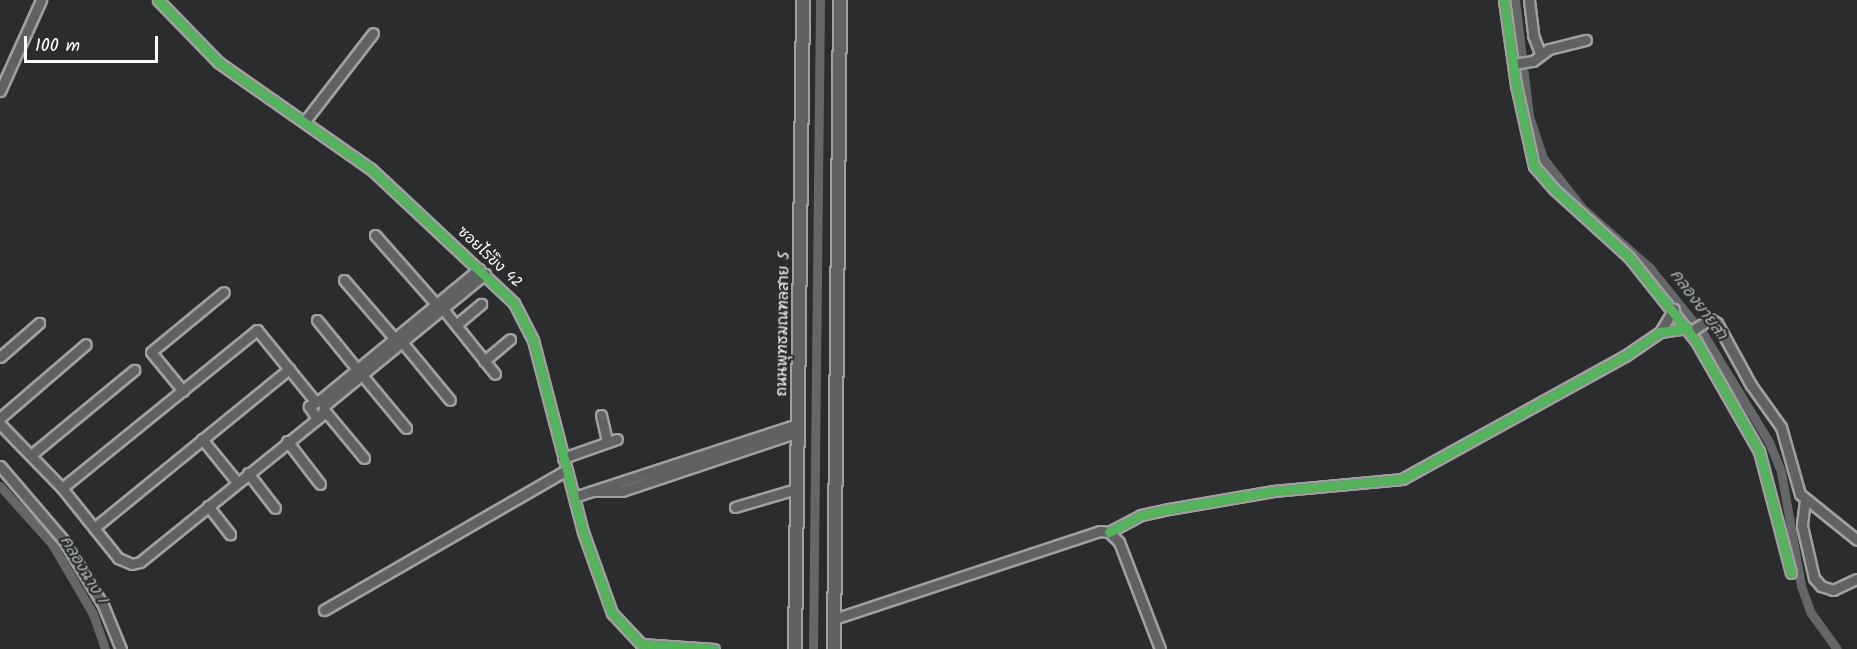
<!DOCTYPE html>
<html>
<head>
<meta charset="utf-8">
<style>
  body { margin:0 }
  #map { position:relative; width:1857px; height:649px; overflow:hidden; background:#2b2c2d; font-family:Kalam,"Playpen Sans Thai",sans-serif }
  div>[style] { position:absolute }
  .canal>* { height:9px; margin:-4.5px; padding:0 4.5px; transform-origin:4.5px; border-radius:4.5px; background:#646667 }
  .roads { filter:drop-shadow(2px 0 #a0a0a0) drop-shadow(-2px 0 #a0a0a0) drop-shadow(0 2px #a0a0a0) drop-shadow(0 -2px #a0a0a0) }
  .minor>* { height:9px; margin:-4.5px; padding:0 4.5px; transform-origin:4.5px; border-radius:4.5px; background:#606162 }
  .major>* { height:12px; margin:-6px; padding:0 6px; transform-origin:6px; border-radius:6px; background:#606162 }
  .cycleway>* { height:9px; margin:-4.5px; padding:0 4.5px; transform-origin:4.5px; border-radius:4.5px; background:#56b35d }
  span { translate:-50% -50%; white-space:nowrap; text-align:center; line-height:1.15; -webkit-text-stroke:4.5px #2a2d2e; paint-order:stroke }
  .street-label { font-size:15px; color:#fff }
  .water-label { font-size:16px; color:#b4b6b6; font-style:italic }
  .scale { position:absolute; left:24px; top:36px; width:134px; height:27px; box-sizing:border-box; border:3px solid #fff; border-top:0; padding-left:8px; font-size:18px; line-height:21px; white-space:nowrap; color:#fff; -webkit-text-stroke:4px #2a2d2e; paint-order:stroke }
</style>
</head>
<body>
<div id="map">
  <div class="canal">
    <i style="left:1515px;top:0;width:117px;rotate:83.1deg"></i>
    <i style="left:1529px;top:116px;width:44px;rotate:71.6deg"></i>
    <i style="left:1543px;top:158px;width:63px;rotate:52deg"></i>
    <i style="left:1582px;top:208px;width:91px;rotate:41.4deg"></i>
    <i style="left:1650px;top:268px;width:86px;rotate:51.1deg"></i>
    <i style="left:1704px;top:335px;width:125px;rotate:58.7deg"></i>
    <i style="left:1769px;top:442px;width:32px;rotate:68deg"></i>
    <i style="left:1781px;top:472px;width:116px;rotate:80deg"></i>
    <i style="left:1801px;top:586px;width:29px;rotate:70deg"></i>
    <i style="left:1811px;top:613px;width:44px;rotate:54.2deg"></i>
    <i style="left:0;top:486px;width:78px;rotate:48.1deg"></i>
    <i style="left:52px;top:544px;width:81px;rotate:59.6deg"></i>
    <i style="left:93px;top:614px;width:37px;rotate:71deg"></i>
    <i style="left:813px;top:649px;width:649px;rotate:-89.38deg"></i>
  </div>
  <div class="roads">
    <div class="minor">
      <i style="left:158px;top:0;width:86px;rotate:45.9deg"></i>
      <i style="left:218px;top:62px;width:187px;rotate:35deg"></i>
      <i style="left:371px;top:169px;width:196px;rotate:43.1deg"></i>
      <i style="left:514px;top:303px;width:42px;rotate:62.8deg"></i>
      <i style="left:533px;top:340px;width:198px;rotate:75.4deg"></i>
      <i style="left:583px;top:532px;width:86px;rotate:70.3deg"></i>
      <i style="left:612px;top:613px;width:42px;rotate:46.9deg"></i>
      <i style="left:641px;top:644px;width:73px;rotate:3.9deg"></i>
      <i style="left:1504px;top:0;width:86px;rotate:82deg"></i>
      <i style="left:1516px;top:85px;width:83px;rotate:77.5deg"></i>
      <i style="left:1534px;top:166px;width:30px;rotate:49deg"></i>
      <i style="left:1554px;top:189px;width:101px;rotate:42.2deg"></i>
      <i style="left:1629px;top:257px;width:107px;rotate:51.4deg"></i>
      <i style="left:1696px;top:341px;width:127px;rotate:60.2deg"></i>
      <i style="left:1759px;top:451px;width:126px;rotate:75.3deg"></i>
      <i style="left:1529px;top:0;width:35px;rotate:83deg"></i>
      <i style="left:1533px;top:35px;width:19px;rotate:69deg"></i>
      <i style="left:1513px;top:64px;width:20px;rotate:-9deg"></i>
      <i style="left:1533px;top:61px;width:20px;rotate:-37deg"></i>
      <i style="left:1549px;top:49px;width:38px;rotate:-14deg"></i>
      <i style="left:0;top:91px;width:100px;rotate:-65.7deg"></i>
      <i style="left:305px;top:121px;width:111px;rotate:-52.3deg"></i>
      <i style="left:375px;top:235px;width:92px;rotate:48.5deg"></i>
      <i style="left:344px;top:280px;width:77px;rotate:49.2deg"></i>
      <i style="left:443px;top:309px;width:83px;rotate:51.3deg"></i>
      <i style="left:317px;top:320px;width:63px;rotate:50.8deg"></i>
      <i style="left:456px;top:325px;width:33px;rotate:-40deg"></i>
      <i style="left:1660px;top:332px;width:27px;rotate:-59deg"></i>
      <i style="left:1690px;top:332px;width:24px;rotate:-33deg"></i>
      <i style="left:1710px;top:319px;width:8px;rotate:30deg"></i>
      <i style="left:1717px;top:323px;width:71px;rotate:61.3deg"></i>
      <i style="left:1751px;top:385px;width:52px;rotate:54.5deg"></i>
      <i style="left:1781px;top:427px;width:70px;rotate:74.2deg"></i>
      <i style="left:1800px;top:494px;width:73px;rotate:38.9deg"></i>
      <i style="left:402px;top:342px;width:75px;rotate:50.4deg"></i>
      <i style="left:0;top:357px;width:52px;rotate:-41.1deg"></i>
      <i style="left:484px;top:361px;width:34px;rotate:-40deg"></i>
      <i style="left:362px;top:375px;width:69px;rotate:50.3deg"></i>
      <i style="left:183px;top:391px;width:50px;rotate:-129.4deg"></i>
      <i style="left:151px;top:352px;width:94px;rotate:-39.4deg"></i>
      <i style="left:320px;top:400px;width:206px;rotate:-39.5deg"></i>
      <i style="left:325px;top:405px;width:207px;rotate:-39.3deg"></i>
      <i style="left:325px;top:411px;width:61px;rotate:50.3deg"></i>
      <i style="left:601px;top:415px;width:28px;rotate:77deg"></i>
      <i style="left:0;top:418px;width:113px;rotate:-40.7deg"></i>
      <i style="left:0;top:424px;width:89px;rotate:45.9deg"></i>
      <i style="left:62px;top:488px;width:90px;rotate:51.3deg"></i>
      <i style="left:118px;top:558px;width:15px;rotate:23deg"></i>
      <i style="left:132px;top:564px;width:8px;rotate:-14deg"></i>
      <i style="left:140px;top:562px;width:234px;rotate:-38.9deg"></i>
      <i style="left:322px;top:415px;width:10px;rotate:-73deg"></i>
      <i style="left:325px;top:405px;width:7px;rotate:-135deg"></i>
      <i style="left:320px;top:400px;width:13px;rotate:151deg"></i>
      <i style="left:309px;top:406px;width:13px;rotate:58deg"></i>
      <i style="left:202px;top:439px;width:55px;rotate:50.9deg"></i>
      <i style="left:287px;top:441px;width:54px;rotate:52.5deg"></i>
      <i style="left:31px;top:455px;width:134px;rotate:-39.5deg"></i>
      <i style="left:563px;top:458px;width:57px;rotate:-19.4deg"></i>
      <i style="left:0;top:466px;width:99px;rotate:49.5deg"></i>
      <i style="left:64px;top:541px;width:75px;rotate:58.6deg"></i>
      <i style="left:103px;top:605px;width:48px;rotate:67.8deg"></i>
      <i style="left:248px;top:473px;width:44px;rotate:52.4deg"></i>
      <i style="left:62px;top:488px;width:251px;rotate:-39deg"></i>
      <i style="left:257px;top:330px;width:90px;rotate:50.8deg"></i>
      <i style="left:596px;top:491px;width:26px"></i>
      <i style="left:622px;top:491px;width:186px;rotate:-18.5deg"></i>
      <i style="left:574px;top:497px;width:236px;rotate:-18.1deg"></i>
      <i style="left:1805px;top:500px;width:26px;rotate:97deg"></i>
      <i style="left:1802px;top:526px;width:53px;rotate:77deg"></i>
      <i style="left:1814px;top:578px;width:11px;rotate:49deg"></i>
      <i style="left:1821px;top:586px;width:13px;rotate:18deg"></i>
      <i style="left:1833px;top:590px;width:26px;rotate:-25deg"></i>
      <i style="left:208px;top:506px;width:36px;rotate:52deg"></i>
      <i style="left:735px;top:507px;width:64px;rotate:-16.4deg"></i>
      <i style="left:94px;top:528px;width:252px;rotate:-39.2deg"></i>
      <i style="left:1109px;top:532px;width:36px;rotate:-28deg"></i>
      <i style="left:1141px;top:515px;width:29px;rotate:-12deg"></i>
      <i style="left:1169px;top:509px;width:106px;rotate:-9.8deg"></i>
      <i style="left:1273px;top:491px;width:130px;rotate:-5.3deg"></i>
      <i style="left:1402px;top:479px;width:255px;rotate:-28.9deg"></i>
      <i style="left:1625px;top:356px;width:42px;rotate:-34.4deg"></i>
      <i style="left:1660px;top:332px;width:28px;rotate:-8deg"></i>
      <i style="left:324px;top:610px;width:280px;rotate:-30deg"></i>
      <i style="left:834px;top:619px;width:280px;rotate:-18.3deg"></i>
      <i style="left:1100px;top:531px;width:9px;rotate:6deg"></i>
      <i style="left:1109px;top:532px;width:14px;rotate:45deg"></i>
      <i style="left:1119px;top:542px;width:115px;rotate:69deg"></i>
    </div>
    <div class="major">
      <i style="left:795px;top:649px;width:649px;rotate:-89.29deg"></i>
      <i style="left:834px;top:649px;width:649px;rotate:-89.47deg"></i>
    </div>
  </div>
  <div class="cycleway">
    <i style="left:158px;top:0;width:86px;rotate:45.9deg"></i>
    <i style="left:218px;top:62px;width:187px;rotate:35deg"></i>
    <i style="left:371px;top:169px;width:196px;rotate:43.1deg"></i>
    <i style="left:514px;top:303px;width:42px;rotate:62.8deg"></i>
    <i style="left:533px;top:340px;width:198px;rotate:75.4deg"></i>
    <i style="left:583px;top:532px;width:86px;rotate:70.3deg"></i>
    <i style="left:612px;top:613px;width:42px;rotate:46.9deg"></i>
    <i style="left:641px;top:644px;width:73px;rotate:3.9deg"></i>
    <i style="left:1504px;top:0;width:86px;rotate:82deg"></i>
    <i style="left:1516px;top:85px;width:83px;rotate:77.5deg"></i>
    <i style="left:1534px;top:166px;width:30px;rotate:49deg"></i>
    <i style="left:1554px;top:189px;width:101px;rotate:42.2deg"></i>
    <i style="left:1629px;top:257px;width:107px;rotate:51.4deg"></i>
    <i style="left:1696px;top:341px;width:127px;rotate:60.2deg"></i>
    <i style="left:1759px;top:451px;width:126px;rotate:75.3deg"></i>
    <i style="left:1109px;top:532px;width:36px;rotate:-28deg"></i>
    <i style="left:1141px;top:515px;width:29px;rotate:-12deg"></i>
    <i style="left:1169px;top:509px;width:106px;rotate:-9.8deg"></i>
    <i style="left:1273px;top:491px;width:130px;rotate:-5.3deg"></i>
    <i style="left:1402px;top:479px;width:255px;rotate:-28.9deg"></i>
    <i style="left:1625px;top:356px;width:42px;rotate:-34.4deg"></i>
    <i style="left:1660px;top:332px;width:28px;rotate:-8deg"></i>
  </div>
  <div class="street-label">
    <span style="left:489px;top:258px;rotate:43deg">ซอยไร่ขิง 42</span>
    <span style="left:784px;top:324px;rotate:-89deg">ถนนพุทธมณฑลสาย 5</span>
  </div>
  <div class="water-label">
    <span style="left:1698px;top:305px;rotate:53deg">คลองยายสา</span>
    <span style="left:83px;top:570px;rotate:59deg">คลองฉาง 1</span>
  </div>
  <div class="scale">100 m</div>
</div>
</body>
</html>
